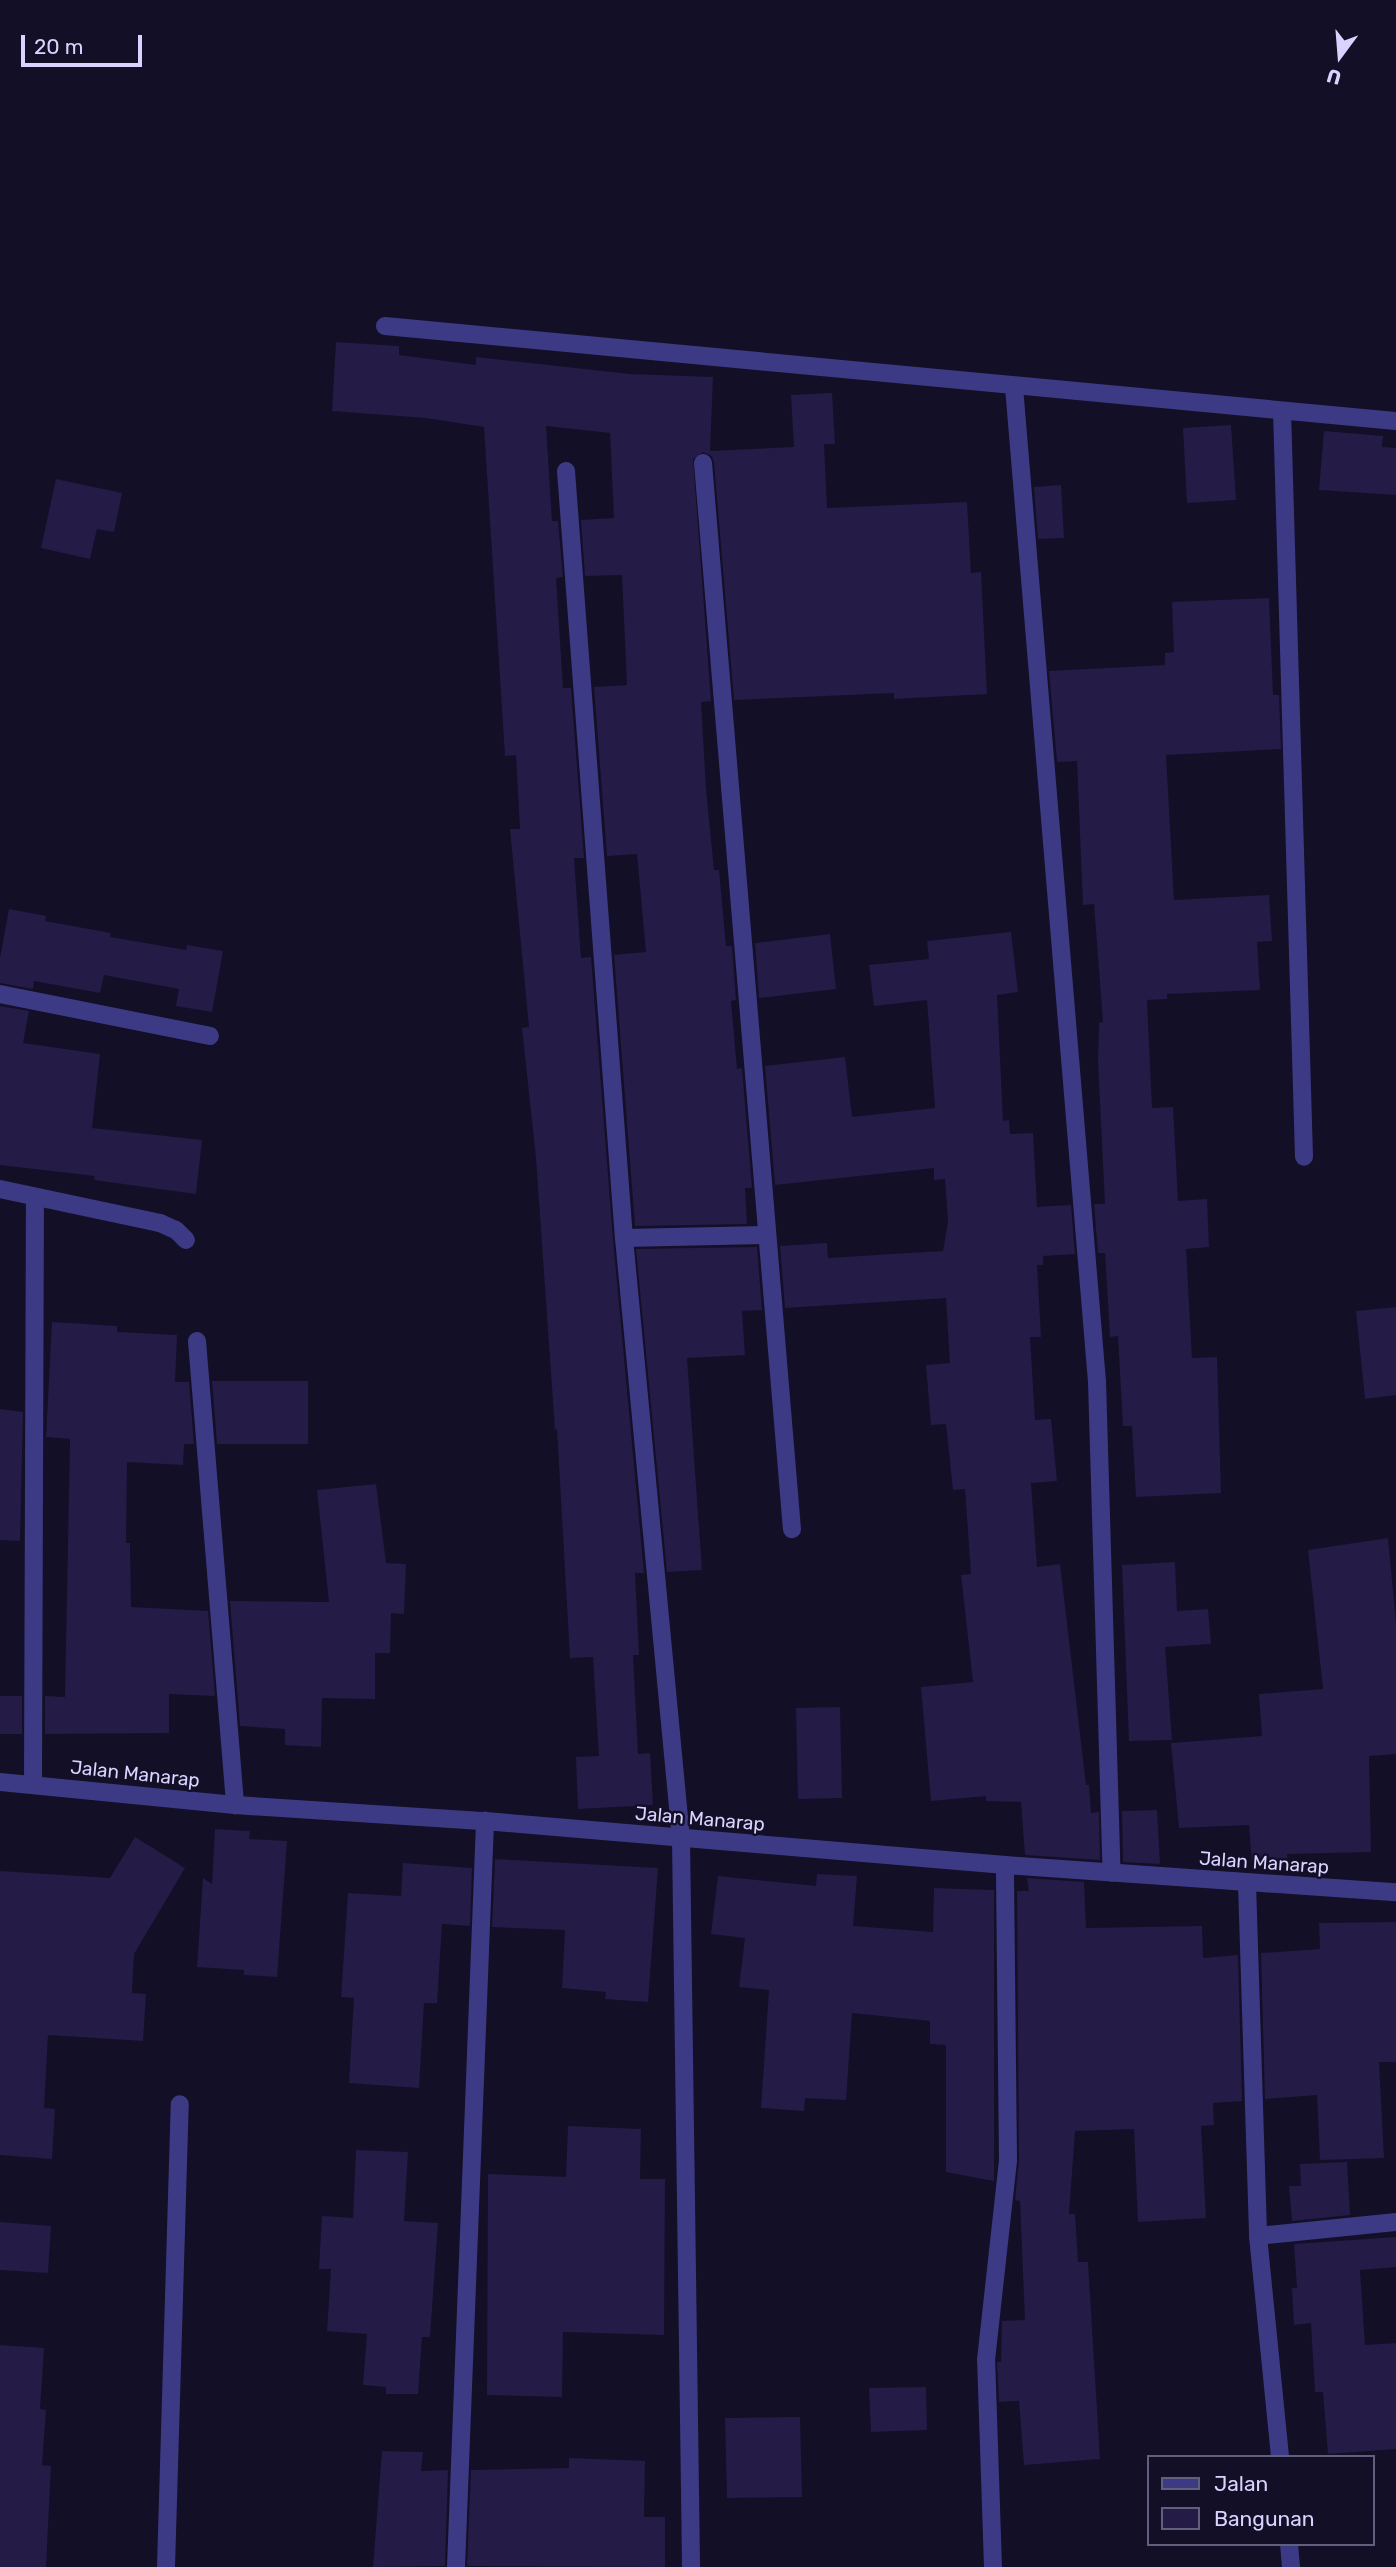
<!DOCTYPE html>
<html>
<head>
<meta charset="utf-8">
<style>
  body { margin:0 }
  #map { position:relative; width:1396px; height:2567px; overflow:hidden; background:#130f26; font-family:Rubik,sans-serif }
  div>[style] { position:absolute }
  .building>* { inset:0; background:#241b47 }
  .minor>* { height:18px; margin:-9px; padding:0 9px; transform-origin:9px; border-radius:9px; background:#3d3a85 }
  span { translate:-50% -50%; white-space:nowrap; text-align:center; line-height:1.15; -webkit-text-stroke:5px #130f26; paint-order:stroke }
  .street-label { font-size:19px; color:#d9d4ff }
  .legend { position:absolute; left:1147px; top:2455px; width:228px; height:91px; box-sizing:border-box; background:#130f26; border:2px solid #625e7d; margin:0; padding:9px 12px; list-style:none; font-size:21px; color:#d9d4ff }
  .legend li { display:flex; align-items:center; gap:14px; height:35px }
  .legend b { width:35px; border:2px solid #625e7d }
  .north { position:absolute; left:1305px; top:21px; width:70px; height:70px; -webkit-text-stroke:5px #130f26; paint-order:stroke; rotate:196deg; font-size:19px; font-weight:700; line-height:28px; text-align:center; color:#d9d4ff }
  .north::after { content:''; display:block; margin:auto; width:24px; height:32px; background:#d9d4ff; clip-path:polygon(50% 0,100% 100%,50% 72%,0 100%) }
  .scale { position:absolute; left:21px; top:35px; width:121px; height:32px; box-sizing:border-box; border:4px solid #d9d4ff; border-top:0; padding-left:9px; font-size:21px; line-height:24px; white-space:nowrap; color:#d9d4ff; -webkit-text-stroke:5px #130f26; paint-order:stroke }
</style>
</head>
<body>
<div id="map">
  <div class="building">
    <i style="clip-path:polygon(336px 342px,399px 346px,399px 355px,476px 365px,476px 357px,630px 374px,713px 377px,710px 451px,794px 447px,791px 395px,832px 393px,835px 444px,824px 444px,827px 508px,967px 502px,971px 573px,981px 572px,987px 694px,894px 699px,894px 693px,734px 700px,714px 462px,712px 456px,703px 452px,693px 459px,711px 701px,701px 702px,706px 789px,714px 870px,719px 870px,726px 946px,732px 946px,736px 1000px,731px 1001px,737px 1069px,742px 1068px,752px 1188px,745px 1188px,747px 1224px,635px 1226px,614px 955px,646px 952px,637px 854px,607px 856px,594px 687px,627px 685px,622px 575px,585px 576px,581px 520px,614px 518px,610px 433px,546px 426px,552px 521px,558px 521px,563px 577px,556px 578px,563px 688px,571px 688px,584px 858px,574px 858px,581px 958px,591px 957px,613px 1239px,644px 1573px,635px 1573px,639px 1655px,633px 1655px,638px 1754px,650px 1753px,653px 1805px,578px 1809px,576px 1757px,599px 1756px,593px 1657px,570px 1658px,557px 1429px,555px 1430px,536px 1158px,522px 1028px,529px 1027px,510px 829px,520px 829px,516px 755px,505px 756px,484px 427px,426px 418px,332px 411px)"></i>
    <i style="clip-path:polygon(1231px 425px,1236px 500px,1187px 503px,1183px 428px)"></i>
    <i style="clip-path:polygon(1324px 431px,1383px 436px,1382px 447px,1396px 448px,1396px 495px,1319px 490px)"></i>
    <i style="clip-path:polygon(56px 479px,122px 493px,114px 532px,97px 529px,90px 559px,41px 548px)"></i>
    <i style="clip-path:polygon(1061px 485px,1064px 538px,1038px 539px,1034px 487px)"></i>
    <i style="clip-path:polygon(1269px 598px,1273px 695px,1279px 695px,1281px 749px,1166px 755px,1174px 900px,1269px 895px,1272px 941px,1257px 942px,1260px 990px,1167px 994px,1167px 999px,1147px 1000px,1152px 1108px,1173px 1107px,1178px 1201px,1207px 1199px,1209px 1247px,1186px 1249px,1192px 1358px,1217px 1357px,1221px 1493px,1136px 1497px,1132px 1426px,1123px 1426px,1118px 1336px,1110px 1337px,1105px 1253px,1098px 1253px,1094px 1204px,1105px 1204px,1098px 1062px,1099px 1023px,1103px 1022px,1094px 904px,1083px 905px,1077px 761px,1057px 762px,1049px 671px,1165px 665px,1165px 653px,1174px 652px,1172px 602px)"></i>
    <i style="clip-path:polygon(9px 909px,46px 916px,45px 921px,111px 933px,110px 937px,186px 950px,187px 945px,223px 951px,212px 1012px,176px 1006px,179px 989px,104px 975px,100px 993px,34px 981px,33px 989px,0 983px,0 958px)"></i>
    <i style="clip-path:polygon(1011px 932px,1018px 992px,997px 995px,1003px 1121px,1009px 1120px,1010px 1134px,1033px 1133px,1037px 1207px,1071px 1205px,1075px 1254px,1043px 1256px,1043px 1265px,1037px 1265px,1041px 1337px,1030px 1337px,1035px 1420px,1051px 1419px,1057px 1481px,1031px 1483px,1037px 1567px,1060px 1564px,1086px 1785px,1089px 1785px,1091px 1813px,1099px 1812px,1100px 1860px,1025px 1855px,1021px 1802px,986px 1801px,986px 1796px,931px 1801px,921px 1687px,973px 1682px,961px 1575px,971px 1574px,965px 1489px,953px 1490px,946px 1424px,931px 1425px,926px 1365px,950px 1363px,946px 1298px,785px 1308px,780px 1246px,827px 1243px,828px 1258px,943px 1251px,948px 1222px,945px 1179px,934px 1180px,934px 1168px,775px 1185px,765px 1066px,845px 1057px,852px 1117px,935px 1108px,927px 1000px,874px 1006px,869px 965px,929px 959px,927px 941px)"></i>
    <i style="clip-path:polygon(830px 934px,836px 989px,759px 998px,755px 943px)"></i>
    <i style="clip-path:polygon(0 1006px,29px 1011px,23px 1043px,100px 1054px,92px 1128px,202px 1140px,196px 1194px,94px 1180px,95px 1176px,0 1165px)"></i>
    <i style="clip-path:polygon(757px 1247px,762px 1310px,742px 1311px,745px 1355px,687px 1358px,702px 1570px,667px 1572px,636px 1249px)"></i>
    <i style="clip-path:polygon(1396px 1307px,1396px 1395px,1365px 1399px,1356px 1311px)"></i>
    <i style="clip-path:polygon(52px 1322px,117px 1326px,117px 1332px,177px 1335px,175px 1382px,189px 1382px,194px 1444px,184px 1444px,183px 1465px,127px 1462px,126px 1543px,130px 1543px,131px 1607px,208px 1611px,215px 1696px,169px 1694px,169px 1733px,45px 1734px,45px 1696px,65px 1697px,70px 1439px,46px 1437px)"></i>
    <i style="clip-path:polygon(212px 1381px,308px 1381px,308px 1444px,217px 1444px)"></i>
    <i style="clip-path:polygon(0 1409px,23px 1412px,20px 1541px,0 1540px)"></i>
    <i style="clip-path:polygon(376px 1484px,386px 1563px,406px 1564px,404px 1614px,391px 1613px,390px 1653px,375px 1653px,375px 1699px,322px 1698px,321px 1747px,285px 1745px,285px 1729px,240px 1726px,230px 1601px,329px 1602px,317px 1490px)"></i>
    <i style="clip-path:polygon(1388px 1538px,1396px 1623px,1396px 1754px,1369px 1756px,1371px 1852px,1287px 1854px,1288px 1864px,1252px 1866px,1249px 1825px,1179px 1828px,1171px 1743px,1262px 1736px,1259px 1694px,1323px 1689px,1308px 1550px)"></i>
    <i style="clip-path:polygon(1175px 1562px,1177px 1611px,1208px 1609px,1211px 1644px,1165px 1647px,1172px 1740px,1129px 1741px,1122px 1565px)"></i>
    <i style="clip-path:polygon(0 1696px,22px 1696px,22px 1734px,0 1734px)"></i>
    <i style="clip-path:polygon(840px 1707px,842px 1798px,798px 1799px,796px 1708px)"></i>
    <i style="clip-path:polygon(1157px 1810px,1160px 1864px,1123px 1862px,1122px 1811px)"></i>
    <i style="clip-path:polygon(215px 1829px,250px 1831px,249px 1839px,287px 1841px,277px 1977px,244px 1975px,244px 1970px,197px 1967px,203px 1878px,212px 1884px)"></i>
    <i style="clip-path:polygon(135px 1837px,185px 1868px,134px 1954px,132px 1993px,146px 1994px,143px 2041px,48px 2035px,44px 2108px,55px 2109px,52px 2159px,0 2155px,0 1871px,110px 1878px)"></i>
    <i style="clip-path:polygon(495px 1859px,658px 1868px,648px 2002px,605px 1999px,606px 1992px,562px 1988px,565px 1930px,492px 1927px)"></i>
    <i style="clip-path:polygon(403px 1863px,472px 1868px,470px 1926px,442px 1924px,437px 2003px,424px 2003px,419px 2088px,349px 2083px,354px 1998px,341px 1997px,348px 1893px,401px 1896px)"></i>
    <i style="clip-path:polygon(817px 1874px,857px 1876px,853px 1926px,933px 1932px,934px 1888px,994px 1890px,994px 2181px,946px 2172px,946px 2045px,930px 2044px,930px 2021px,852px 2013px,846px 2100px,805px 2098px,804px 2111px,761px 2108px,769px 1990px,739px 1987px,745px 1938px,711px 1934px,718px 1876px,816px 1886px)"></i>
    <i style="clip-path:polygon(1027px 1878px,1084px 1882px,1086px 1928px,1202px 1926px,1203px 1958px,1238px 1955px,1242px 2101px,1213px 2103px,1214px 2125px,1201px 2126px,1206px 2218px,1138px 2222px,1134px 2129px,1075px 2131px,1069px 2214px,1075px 2214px,1078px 2262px,1088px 2262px,1100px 2459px,1024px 2465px,1019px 2401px,999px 2402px,997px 2362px,1001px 2362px,1002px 2321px,1025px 2320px,1020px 2201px,1015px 2200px,1019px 2161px,1017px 1891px,1029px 1891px)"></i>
    <i style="clip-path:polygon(1396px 1922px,1396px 2062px,1379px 2062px,1384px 2158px,1320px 2160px,1317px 2095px,1265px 2099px,1261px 1953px,1320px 1949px,1319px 1923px)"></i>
    <i style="clip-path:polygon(568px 2126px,641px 2129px,640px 2179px,665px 2179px,664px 2335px,563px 2332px,562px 2397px,487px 2395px,488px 2174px,566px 2177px)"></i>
    <i style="clip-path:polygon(356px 2150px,408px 2152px,404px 2221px,438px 2223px,430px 2337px,422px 2337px,418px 2394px,386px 2394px,386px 2387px,363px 2385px,367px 2334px,327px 2331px,331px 2269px,319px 2269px,322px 2216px,353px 2218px)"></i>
    <i style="clip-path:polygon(1347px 2162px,1350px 2215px,1292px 2221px,1289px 2186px,1301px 2186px,1300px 2164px)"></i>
    <i style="clip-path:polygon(0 2222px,51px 2226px,48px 2273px,0 2270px)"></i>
    <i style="clip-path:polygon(1396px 2237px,1396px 2267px,1360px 2270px,1365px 2345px,1396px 2343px,1396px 2449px,1328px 2454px,1323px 2392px,1315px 2392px,1311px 2323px,1294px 2325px,1292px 2288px,1297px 2288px,1294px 2244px)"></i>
    <i style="clip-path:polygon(0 2345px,44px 2348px,40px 2409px,46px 2410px,42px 2465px,51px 2466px,46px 2567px,0 2567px)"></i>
    <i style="clip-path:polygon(926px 2387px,927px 2430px,871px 2432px,869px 2388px)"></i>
    <i style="clip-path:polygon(800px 2417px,802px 2497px,727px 2498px,725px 2418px)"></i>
    <i style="clip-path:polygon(382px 2451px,423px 2452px,421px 2471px,448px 2470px,445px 2566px,373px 2567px)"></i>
    <i style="clip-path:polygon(569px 2458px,645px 2461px,644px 2517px,665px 2517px,665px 2567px,467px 2566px,471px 2470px,569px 2468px)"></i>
  </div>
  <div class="minor">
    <i style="left:385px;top:326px;width:1015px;rotate:5.37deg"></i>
    <i style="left:1014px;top:387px;width:997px;rotate:85.23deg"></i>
    <i style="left:1097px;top:1381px;width:492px;rotate:88.3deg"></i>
    <i style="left:1282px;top:411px;width:746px;rotate:88.31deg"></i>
    <i style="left:703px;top:463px;width:1070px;rotate:85.23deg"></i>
    <i style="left:566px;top:471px;width:769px;rotate:85.68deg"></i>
    <i style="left:624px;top:1238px;width:604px;rotate:84.58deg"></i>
    <i style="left:681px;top:1839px;width:728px;rotate:89.21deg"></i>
    <i style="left:0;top:994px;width:214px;rotate:11.3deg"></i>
    <i style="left:0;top:1189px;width:164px;rotate:12deg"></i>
    <i style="left:160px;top:1223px;width:17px;rotate:24deg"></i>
    <i style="left:176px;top:1230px;width:14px;rotate:45deg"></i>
    <i style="left:624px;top:1238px;width:143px;rotate:-1.2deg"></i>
    <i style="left:197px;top:1341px;width:466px;rotate:85.3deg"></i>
    <i style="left:0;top:1782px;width:236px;rotate:5.6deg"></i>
    <i style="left:235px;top:1805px;width:251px;rotate:3.7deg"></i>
    <i style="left:485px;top:1821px;width:522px;rotate:4.84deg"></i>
    <i style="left:1005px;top:1865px;width:392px;rotate:4deg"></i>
    <i style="left:33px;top:1785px;width:588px;rotate:-89.81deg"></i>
    <i style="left:1247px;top:1883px;width:353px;rotate:88.2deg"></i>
    <i style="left:1258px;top:2236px;width:222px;rotate:84.3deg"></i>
    <i style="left:1258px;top:2236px;width:139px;rotate:-5.8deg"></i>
    <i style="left:1289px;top:2544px;width:23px;rotate:85deg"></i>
    <i style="left:166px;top:2567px;width:463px;rotate:-88.3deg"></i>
    <i style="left:456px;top:2567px;width:747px;rotate:-87.77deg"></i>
    <i style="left:993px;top:2567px;width:207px;rotate:-91.9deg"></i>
    <i style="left:986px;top:2360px;width:200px;rotate:-83.7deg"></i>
    <i style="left:1008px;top:2161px;width:296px;rotate:-90.6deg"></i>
  </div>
  <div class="street-label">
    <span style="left:135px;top:1774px;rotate:6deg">Jalan Manarap</span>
    <span style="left:700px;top:1819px;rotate:5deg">Jalan Manarap</span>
    <span style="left:1264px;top:1863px;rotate:4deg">Jalan Manarap</span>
  </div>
  <ul class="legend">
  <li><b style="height:9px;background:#3d3a85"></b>Jalan</li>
  <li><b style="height:19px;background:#241b47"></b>Bangunan</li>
  </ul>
  <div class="north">U</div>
  <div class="scale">20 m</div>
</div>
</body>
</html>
